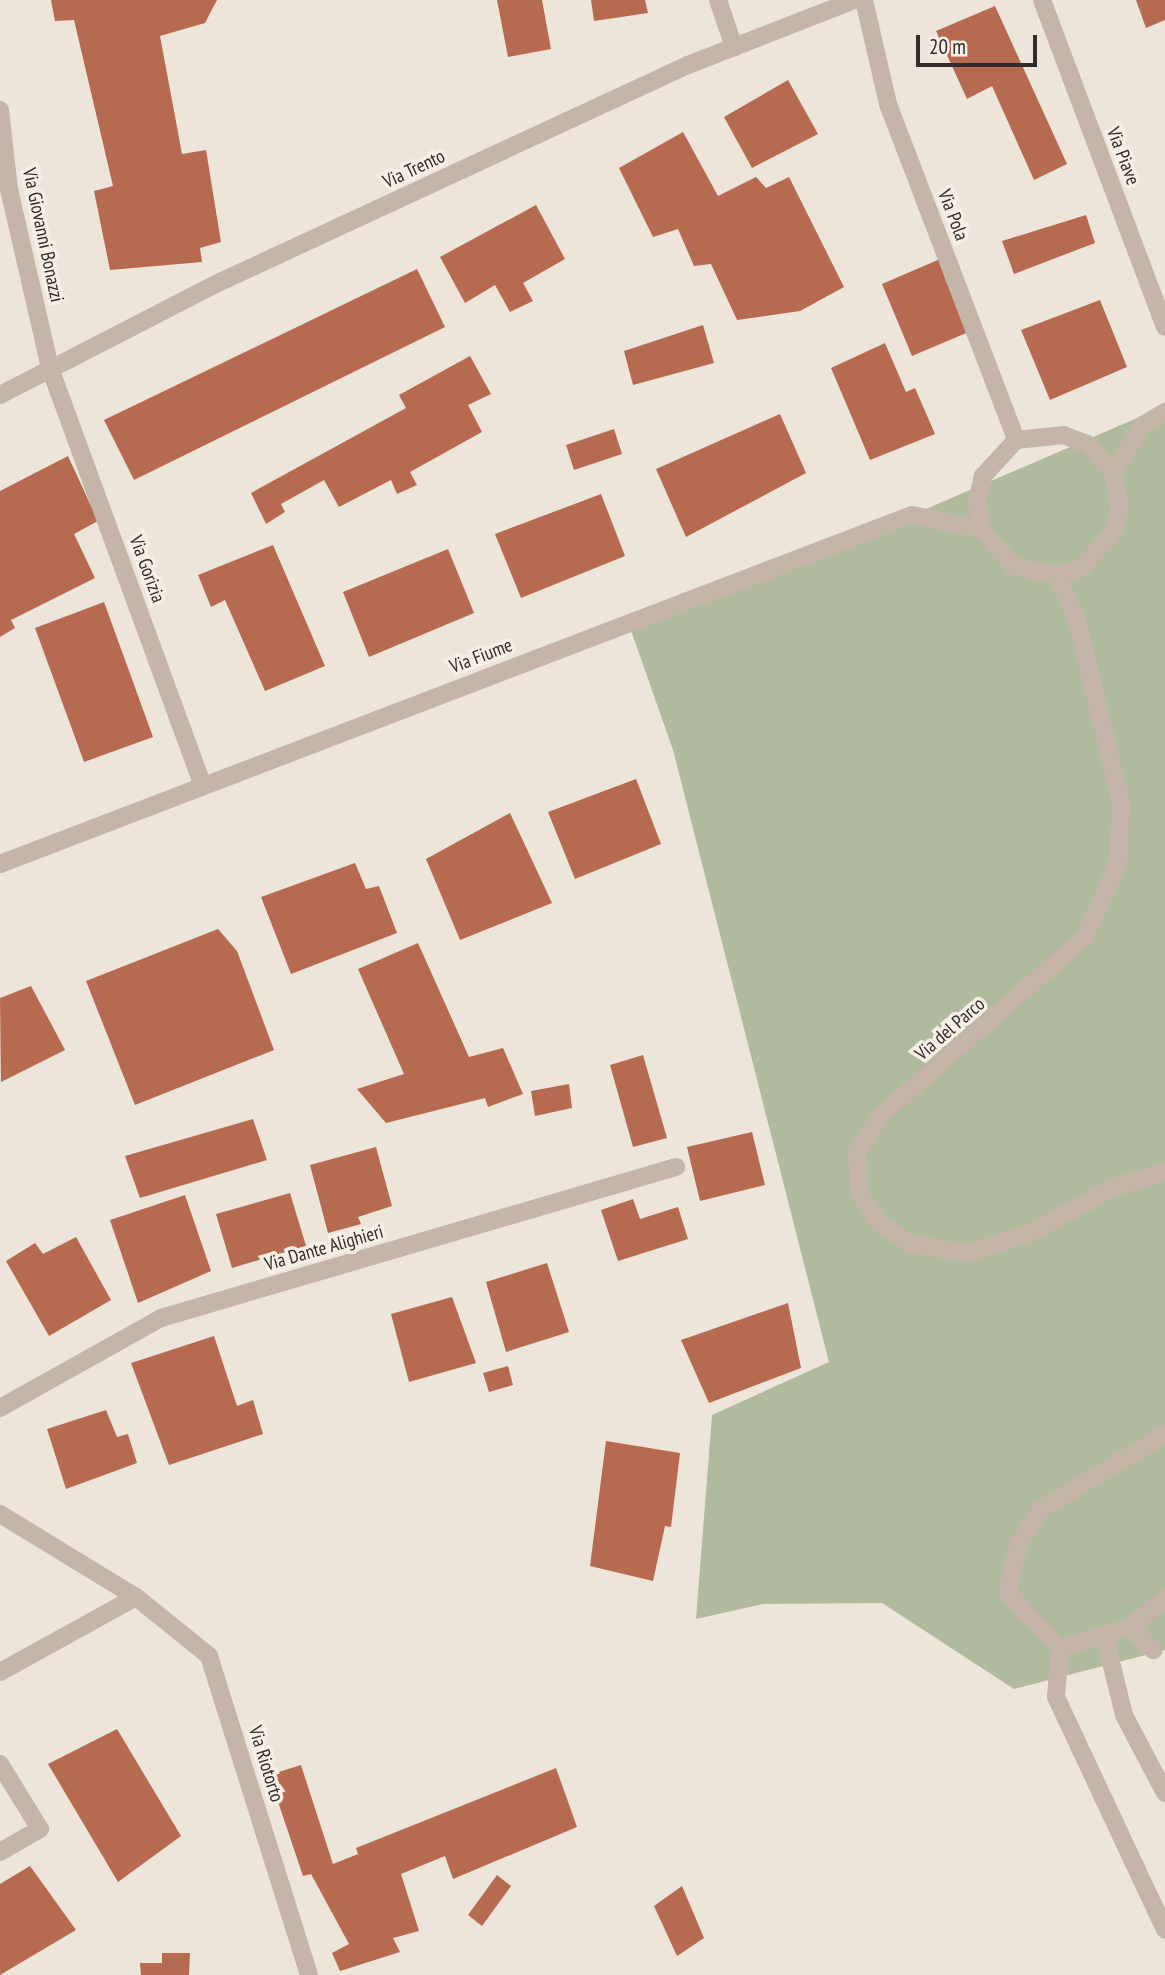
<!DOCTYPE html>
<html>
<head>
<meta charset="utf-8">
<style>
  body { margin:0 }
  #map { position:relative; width:1165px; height:1975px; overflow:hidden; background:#eee5da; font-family:"PT Sans Narrow",sans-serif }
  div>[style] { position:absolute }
  .green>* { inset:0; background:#b0bb9d }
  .building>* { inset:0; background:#b66a50 }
  .pedestrian>* { height:18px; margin:-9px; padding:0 9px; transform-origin:9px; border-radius:9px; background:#c4b5a8 }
  .minor>* { height:18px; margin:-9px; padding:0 9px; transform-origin:9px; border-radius:9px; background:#c4b5a8 }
  .tertiary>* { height:18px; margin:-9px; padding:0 9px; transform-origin:9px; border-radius:9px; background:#c4b5a8 }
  span { translate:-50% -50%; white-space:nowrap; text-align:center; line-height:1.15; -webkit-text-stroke:7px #f6efe6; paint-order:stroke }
  .street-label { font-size:19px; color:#322b27 }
  .scale { position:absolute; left:916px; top:35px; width:121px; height:32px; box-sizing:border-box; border:4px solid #322b27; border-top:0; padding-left:9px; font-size:21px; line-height:24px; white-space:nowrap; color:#322b27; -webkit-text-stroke:5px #f6efe6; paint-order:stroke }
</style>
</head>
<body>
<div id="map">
  <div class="green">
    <i style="clip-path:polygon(1165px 406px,1165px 1650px,1014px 1689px,882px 1603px,763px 1604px,696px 1619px,712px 1415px,829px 1362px,673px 750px,628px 622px,912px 515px)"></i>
  </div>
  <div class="building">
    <i style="clip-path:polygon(51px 0,217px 0,205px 23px,160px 36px,182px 154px,206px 150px,221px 242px,200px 248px,202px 262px,110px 270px,94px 191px,113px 186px,74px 20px,55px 21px)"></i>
    <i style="clip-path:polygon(497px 0,542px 0,551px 49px,508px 57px)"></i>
    <i style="clip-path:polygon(591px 0,645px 0,648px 13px,594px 21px)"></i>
    <i style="clip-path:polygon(1136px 0,1165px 0,1165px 20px,1146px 28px)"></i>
    <i style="clip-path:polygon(995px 6px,1067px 164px,1034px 180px,992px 86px,967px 99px,936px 31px)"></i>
    <i style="clip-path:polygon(788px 80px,818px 134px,752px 168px,724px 117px)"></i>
    <i style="clip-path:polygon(683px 132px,718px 196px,756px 177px,766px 188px,789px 177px,844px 287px,800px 311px,737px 320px,711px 264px,694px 266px,678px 229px,653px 237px,619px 168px)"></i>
    <i style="clip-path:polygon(536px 205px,565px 259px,523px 283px,533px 301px,510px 312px,495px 285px,465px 303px,440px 257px)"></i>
    <i style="clip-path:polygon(1086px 215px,1095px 243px,1014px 274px,1002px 241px)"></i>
    <i style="clip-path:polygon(940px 259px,971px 331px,912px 356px,882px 284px)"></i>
    <i style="clip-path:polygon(417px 269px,445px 327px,134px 480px,104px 420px)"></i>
    <i style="clip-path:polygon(1100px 300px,1127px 367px,1050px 400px,1021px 330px)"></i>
    <i style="clip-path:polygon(703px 325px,714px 363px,633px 385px,624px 351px)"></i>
    <i style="clip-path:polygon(885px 343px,906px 392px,915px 388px,935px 434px,870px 460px,831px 368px)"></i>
    <i style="clip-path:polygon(470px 356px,491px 394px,468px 405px,482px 432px,410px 472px,417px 485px,397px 494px,391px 480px,339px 507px,324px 480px,281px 504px,285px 512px,266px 524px,251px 493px,406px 408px,399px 395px)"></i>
    <i style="clip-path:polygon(780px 414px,806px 473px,686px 537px,656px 469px)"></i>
    <i style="clip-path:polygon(614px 429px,622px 454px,574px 470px,566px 445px)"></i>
    <i style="clip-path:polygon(68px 456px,98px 521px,74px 534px,95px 578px,11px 620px,15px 628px,0 637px,0 491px)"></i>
    <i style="clip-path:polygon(601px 494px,625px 556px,521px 598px,495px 534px)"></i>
    <i style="clip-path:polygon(273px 545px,325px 666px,265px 691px,225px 600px,211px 607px,198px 575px)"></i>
    <i style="clip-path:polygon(448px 549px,474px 613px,369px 657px,343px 592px)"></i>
    <i style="clip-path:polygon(104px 602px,153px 737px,84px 762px,35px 628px)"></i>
    <i style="clip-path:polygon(636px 779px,661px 844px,575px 879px,548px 812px)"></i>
    <i style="clip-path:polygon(510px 813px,552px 903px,460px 940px,426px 859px)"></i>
    <i style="clip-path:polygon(355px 863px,366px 889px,379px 886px,397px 933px,291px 974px,261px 897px)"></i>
    <i style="clip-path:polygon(218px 929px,237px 951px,274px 1050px,135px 1105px,86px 981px)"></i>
    <i style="clip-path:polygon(418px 943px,469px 1057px,503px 1048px,523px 1094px,488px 1107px,485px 1098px,386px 1123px,357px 1089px,404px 1074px,358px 969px)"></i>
    <i style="clip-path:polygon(31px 986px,65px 1050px,1px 1082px,0 998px)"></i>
    <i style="clip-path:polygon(643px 1055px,667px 1138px,633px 1147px,610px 1065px)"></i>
    <i style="clip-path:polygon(569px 1084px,572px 1108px,535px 1116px,531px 1091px)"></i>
    <i style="clip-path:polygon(253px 1119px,267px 1160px,140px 1198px,125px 1156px)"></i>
    <i style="clip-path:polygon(752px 1132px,765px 1185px,700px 1201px,687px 1147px)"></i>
    <i style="clip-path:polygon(376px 1147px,392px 1206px,358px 1217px,361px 1224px,328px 1233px,310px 1165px)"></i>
    <i style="clip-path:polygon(290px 1193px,306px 1246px,232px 1268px,216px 1214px)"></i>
    <i style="clip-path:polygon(185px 1195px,211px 1271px,138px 1303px,110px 1220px)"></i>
    <i style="clip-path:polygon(633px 1199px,640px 1219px,678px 1207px,688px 1239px,618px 1261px,601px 1210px)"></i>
    <i style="clip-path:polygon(76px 1237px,111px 1300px,49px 1336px,6px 1261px,35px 1243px,43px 1254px)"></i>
    <i style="clip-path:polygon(547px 1263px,569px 1332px,506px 1352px,486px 1282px)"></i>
    <i style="clip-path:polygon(452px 1297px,476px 1363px,409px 1382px,391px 1314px)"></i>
    <i style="clip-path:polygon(788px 1303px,801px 1368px,709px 1403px,681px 1340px)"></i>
    <i style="clip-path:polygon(214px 1336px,237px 1406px,253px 1400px,263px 1434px,169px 1465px,131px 1363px)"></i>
    <i style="clip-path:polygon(508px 1366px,513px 1385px,489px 1392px,483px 1373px)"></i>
    <i style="clip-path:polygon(106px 1410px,117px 1437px,128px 1434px,137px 1463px,66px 1489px,47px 1429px)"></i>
    <i style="clip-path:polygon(606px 1441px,680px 1453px,671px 1527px,665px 1526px,653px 1581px,590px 1566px)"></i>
    <i style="clip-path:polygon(117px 1729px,181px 1836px,118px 1882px,48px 1764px)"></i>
    <i style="clip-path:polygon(301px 1765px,333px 1864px,358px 1854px,356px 1848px,556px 1768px,577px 1827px,453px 1879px,445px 1856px,401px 1874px,419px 1931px,393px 1938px,400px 1952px,340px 1971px,332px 1953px,349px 1944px,311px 1874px,303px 1876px,269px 1775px)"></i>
    <i style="clip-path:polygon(30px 1866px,76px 1930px,0 1975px,0 1884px)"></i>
    <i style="clip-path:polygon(497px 1875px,511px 1886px,482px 1926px,468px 1915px)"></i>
    <i style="clip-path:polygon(682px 1886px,704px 1938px,677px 1956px,654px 1906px)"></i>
    <i style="clip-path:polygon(162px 1953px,190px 1953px,189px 1975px,141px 1975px,140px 1963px,162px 1963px)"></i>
  </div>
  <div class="pedestrian">
    <i style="left:1130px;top:1627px;width:33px;rotate:45deg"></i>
  </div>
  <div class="minor">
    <i style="left:718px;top:0;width:50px;rotate:71.2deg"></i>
    <i style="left:1042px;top:0;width:349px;rotate:69.4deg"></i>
    <i style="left:0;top:110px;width:80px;rotate:83.5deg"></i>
    <i style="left:9px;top:189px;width:184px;rotate:77.1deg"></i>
    <i style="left:50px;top:368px;width:444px;rotate:69.9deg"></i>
    <i style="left:1057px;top:575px;width:50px;rotate:66.5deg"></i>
    <i style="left:1077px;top:621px;width:186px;rotate:76.3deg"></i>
    <i style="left:1121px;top:802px;width:62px;rotate:92.8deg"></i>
    <i style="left:1118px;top:864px;width:80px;rotate:114.3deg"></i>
    <i style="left:1085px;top:937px;width:268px;rotate:138.9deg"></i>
    <i style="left:883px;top:1113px;width:47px;rotate:123.7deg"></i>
    <i style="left:857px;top:1152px;width:43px;rotate:86deg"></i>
    <i style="left:860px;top:1195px;width:36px;rotate:54deg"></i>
    <i style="left:881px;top:1224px;width:36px;rotate:34deg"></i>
    <i style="left:911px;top:1244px;width:57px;rotate:9.1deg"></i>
    <i style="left:967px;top:1253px;width:61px;rotate:-17.2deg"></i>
    <i style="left:1025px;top:1235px;width:104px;rotate:-28deg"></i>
    <i style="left:1117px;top:1186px;width:50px;rotate:-16.3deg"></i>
    <i style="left:0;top:1408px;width:184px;rotate:-29.2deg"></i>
    <i style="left:161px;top:1318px;width:537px;rotate:-16.34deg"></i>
    <i style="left:1165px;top:1434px;width:145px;rotate:148.8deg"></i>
    <i style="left:1041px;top:1509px;width:41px;rotate:122.2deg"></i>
    <i style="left:1019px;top:1544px;width:49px;rotate:104deg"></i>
    <i style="left:1007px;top:1592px;width:77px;rotate:46.6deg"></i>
    <i style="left:1060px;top:1648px;width:73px;rotate:-16.7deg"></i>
    <i style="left:1130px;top:1627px;width:45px;rotate:-39.6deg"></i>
    <i style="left:1104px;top:1634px;width:83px;rotate:76.1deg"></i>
    <i style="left:1124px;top:1715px;width:88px;rotate:62.3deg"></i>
    <i style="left:1060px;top:1648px;width:49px;rotate:94.7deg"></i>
    <i style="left:1056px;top:1697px;width:257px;rotate:64.9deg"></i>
    <i style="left:0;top:1672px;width:155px;rotate:-28.9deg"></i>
    <i style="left:0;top:1764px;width:76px;rotate:58.4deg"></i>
    <i style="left:40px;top:1829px;width:46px;rotate:150.1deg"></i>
  </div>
  <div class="tertiary">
    <i style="left:864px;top:0;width:107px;rotate:77deg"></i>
    <i style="left:888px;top:104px;width:360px;rotate:69.1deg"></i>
    <i style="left:0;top:395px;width:247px;rotate:-27.2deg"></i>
    <i style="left:220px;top:282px;width:516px;rotate:-24.88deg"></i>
    <i style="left:688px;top:65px;width:179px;rotate:-21.3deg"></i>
    <i style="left:1113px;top:473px;width:39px;rotate:-132deg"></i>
    <i style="left:1087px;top:444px;width:25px;rotate:-159deg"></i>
    <i style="left:1064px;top:435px;width:48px;rotate:174.1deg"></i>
    <i style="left:1016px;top:440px;width:49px;rotate:132.5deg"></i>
    <i style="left:983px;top:476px;width:25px;rotate:104deg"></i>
    <i style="left:977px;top:500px;width:29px;rotate:82deg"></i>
    <i style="left:981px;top:529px;width:49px;rotate:49.1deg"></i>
    <i style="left:1013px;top:566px;width:45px;rotate:11.6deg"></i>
    <i style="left:1057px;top:575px;width:25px;rotate:-16deg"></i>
    <i style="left:1081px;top:568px;width:49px;rotate:-47.5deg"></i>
    <i style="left:1114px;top:532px;width:25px;rotate:-76deg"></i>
    <i style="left:1120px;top:508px;width:36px;rotate:-101deg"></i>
    <i style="left:1113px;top:473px;width:57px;rotate:-58deg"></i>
    <i style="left:1143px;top:425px;width:26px;rotate:-31deg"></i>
    <i style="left:0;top:864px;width:976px;rotate:-20.94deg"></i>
    <i style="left:912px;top:515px;width:70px;rotate:11.5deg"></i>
    <i style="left:0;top:1514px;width:159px;rotate:31.4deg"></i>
    <i style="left:136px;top:1597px;width:94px;rotate:38.9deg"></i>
    <i style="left:209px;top:1656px;width:334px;rotate:72.6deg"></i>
  </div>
  <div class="street-label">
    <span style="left:1123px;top:156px;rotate:69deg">Via Piave</span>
    <span style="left:414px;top:169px;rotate:-25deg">Via Trento</span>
    <span style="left:953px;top:215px;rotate:69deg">Via Pola</span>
    <span style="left:43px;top:235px;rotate:78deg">Via Giovanni Bonazzi</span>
    <span style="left:147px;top:569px;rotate:70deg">Via Gorizia</span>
    <span style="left:481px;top:656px;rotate:-21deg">Via Fiume</span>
    <span style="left:950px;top:1029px;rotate:-41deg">Via del Parco</span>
    <span style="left:324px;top:1248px;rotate:-16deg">Via Dante Alighieri</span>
    <span style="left:266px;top:1764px;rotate:73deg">Via Riotorto</span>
  </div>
  <div class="scale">20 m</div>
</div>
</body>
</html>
